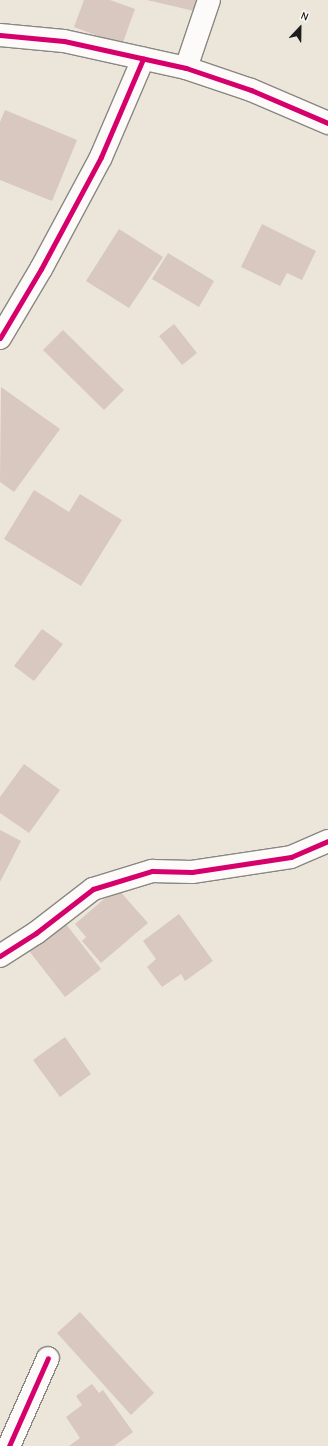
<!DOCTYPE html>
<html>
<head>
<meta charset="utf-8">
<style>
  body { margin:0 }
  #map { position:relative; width:328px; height:1446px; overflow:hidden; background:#ece6da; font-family:"Comic Neue",sans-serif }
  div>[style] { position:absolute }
  .building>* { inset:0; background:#d8c8bf }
  .roads { filter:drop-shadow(1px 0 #8a8781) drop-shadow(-1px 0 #8a8781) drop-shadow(0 1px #8a8781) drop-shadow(0 -1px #8a8781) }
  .street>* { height:22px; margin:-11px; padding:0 11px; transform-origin:11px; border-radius:11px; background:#fcfbf9 }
  .cycleway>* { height:5px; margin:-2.5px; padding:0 2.5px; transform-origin:2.5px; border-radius:2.5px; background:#d6006c }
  span { translate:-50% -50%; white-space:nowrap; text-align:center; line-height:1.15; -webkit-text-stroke:3px #fdfcf7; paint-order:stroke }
  .north { position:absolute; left:280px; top:8px; width:40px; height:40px; -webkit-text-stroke:3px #fdfcf7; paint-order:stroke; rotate:22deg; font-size:11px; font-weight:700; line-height:16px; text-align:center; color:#1c1c1c }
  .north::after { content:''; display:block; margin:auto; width:14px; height:18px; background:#1c1c1c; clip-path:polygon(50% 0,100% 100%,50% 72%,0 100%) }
</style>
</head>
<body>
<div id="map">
  <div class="building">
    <i style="clip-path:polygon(84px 0,110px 0,135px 9px,122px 45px,74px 27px)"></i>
    <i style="clip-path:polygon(147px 0,197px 0,194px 11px)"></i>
    <i style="clip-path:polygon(5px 110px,77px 140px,52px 201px,0 180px,0 122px)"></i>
    <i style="clip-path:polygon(262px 224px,316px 251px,302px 280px,287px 273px,280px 286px,241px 267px)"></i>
    <i style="clip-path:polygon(119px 229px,163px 257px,129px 308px,86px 281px)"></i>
    <i style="clip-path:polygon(168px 253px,214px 281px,199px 307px,152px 279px)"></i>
    <i style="clip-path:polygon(174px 324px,197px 353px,182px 365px,159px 336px)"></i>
    <i style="clip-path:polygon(63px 330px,124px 390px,104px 410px,43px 350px)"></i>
    <i style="clip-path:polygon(1px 387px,60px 429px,14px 492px,0 482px)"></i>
    <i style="clip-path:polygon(34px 490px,69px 512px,80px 494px,122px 520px,81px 586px,4px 539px)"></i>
    <i style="clip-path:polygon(42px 629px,63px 644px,34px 681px,14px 666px)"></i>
    <i style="clip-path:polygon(24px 764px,60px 790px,29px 833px,0 813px,0 797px)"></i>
    <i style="clip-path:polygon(0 830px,21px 841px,0 882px)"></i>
    <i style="clip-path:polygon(117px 888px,148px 923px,101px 963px,82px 941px,86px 937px,75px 924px)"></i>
    <i style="clip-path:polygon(179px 914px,213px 961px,185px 981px,181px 974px,162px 987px,147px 967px,156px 959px,143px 941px)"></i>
    <i style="clip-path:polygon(62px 919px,101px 969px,65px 997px,26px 947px)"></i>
    <i style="clip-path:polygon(65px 1037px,91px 1074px,60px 1097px,33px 1060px)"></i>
    <i style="clip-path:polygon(80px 1312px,154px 1393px,131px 1415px,57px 1333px)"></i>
    <i style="clip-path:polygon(92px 1384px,99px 1393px,103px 1390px,133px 1432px,114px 1446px,69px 1446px,80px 1438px,66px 1417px,82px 1405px,76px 1396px)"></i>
  </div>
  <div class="roads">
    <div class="street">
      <i style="left:0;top:35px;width:64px;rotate:5.4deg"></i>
      <i style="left:64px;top:41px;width:125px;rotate:12.5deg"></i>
      <i style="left:186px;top:68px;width:69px;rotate:18.7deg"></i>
      <i style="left:251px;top:90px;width:84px;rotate:23.2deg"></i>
      <i style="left:186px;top:68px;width:72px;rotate:-71.3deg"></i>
      <i style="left:0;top:338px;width:80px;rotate:-59.3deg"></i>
      <i style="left:41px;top:269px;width:127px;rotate:-61.8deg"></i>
      <i style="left:101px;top:157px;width:107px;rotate:-66.8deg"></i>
      <i style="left:0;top:956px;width:43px;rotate:-32.6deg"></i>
      <i style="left:36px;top:933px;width:72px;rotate:-37.7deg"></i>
      <i style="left:93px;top:889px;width:62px;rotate:-17deg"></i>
      <i style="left:152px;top:871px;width:40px;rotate:1.4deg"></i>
      <i style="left:192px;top:872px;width:100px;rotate:-8.6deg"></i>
      <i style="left:291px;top:857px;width:40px;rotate:-23.4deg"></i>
      <i style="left:9px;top:1446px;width:96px;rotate:-66.1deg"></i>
    </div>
  </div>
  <div class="cycleway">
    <i style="left:0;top:35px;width:64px;rotate:5.4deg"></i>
    <i style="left:64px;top:41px;width:125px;rotate:12.5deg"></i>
    <i style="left:186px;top:68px;width:69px;rotate:18.7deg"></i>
    <i style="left:251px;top:90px;width:84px;rotate:23.2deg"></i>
    <i style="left:0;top:338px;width:80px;rotate:-59.3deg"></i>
    <i style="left:41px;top:269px;width:127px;rotate:-61.8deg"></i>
    <i style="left:101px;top:157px;width:107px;rotate:-66.8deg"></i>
    <i style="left:0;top:956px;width:43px;rotate:-32.6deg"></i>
    <i style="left:36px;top:933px;width:72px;rotate:-37.7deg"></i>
    <i style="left:93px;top:889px;width:62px;rotate:-17deg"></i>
    <i style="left:152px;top:871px;width:40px;rotate:1.4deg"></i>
    <i style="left:192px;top:872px;width:100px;rotate:-8.6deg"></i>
    <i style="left:291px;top:857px;width:40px;rotate:-23.4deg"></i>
    <i style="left:9px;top:1446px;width:96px;rotate:-66.1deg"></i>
  </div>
  <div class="north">N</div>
</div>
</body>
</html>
